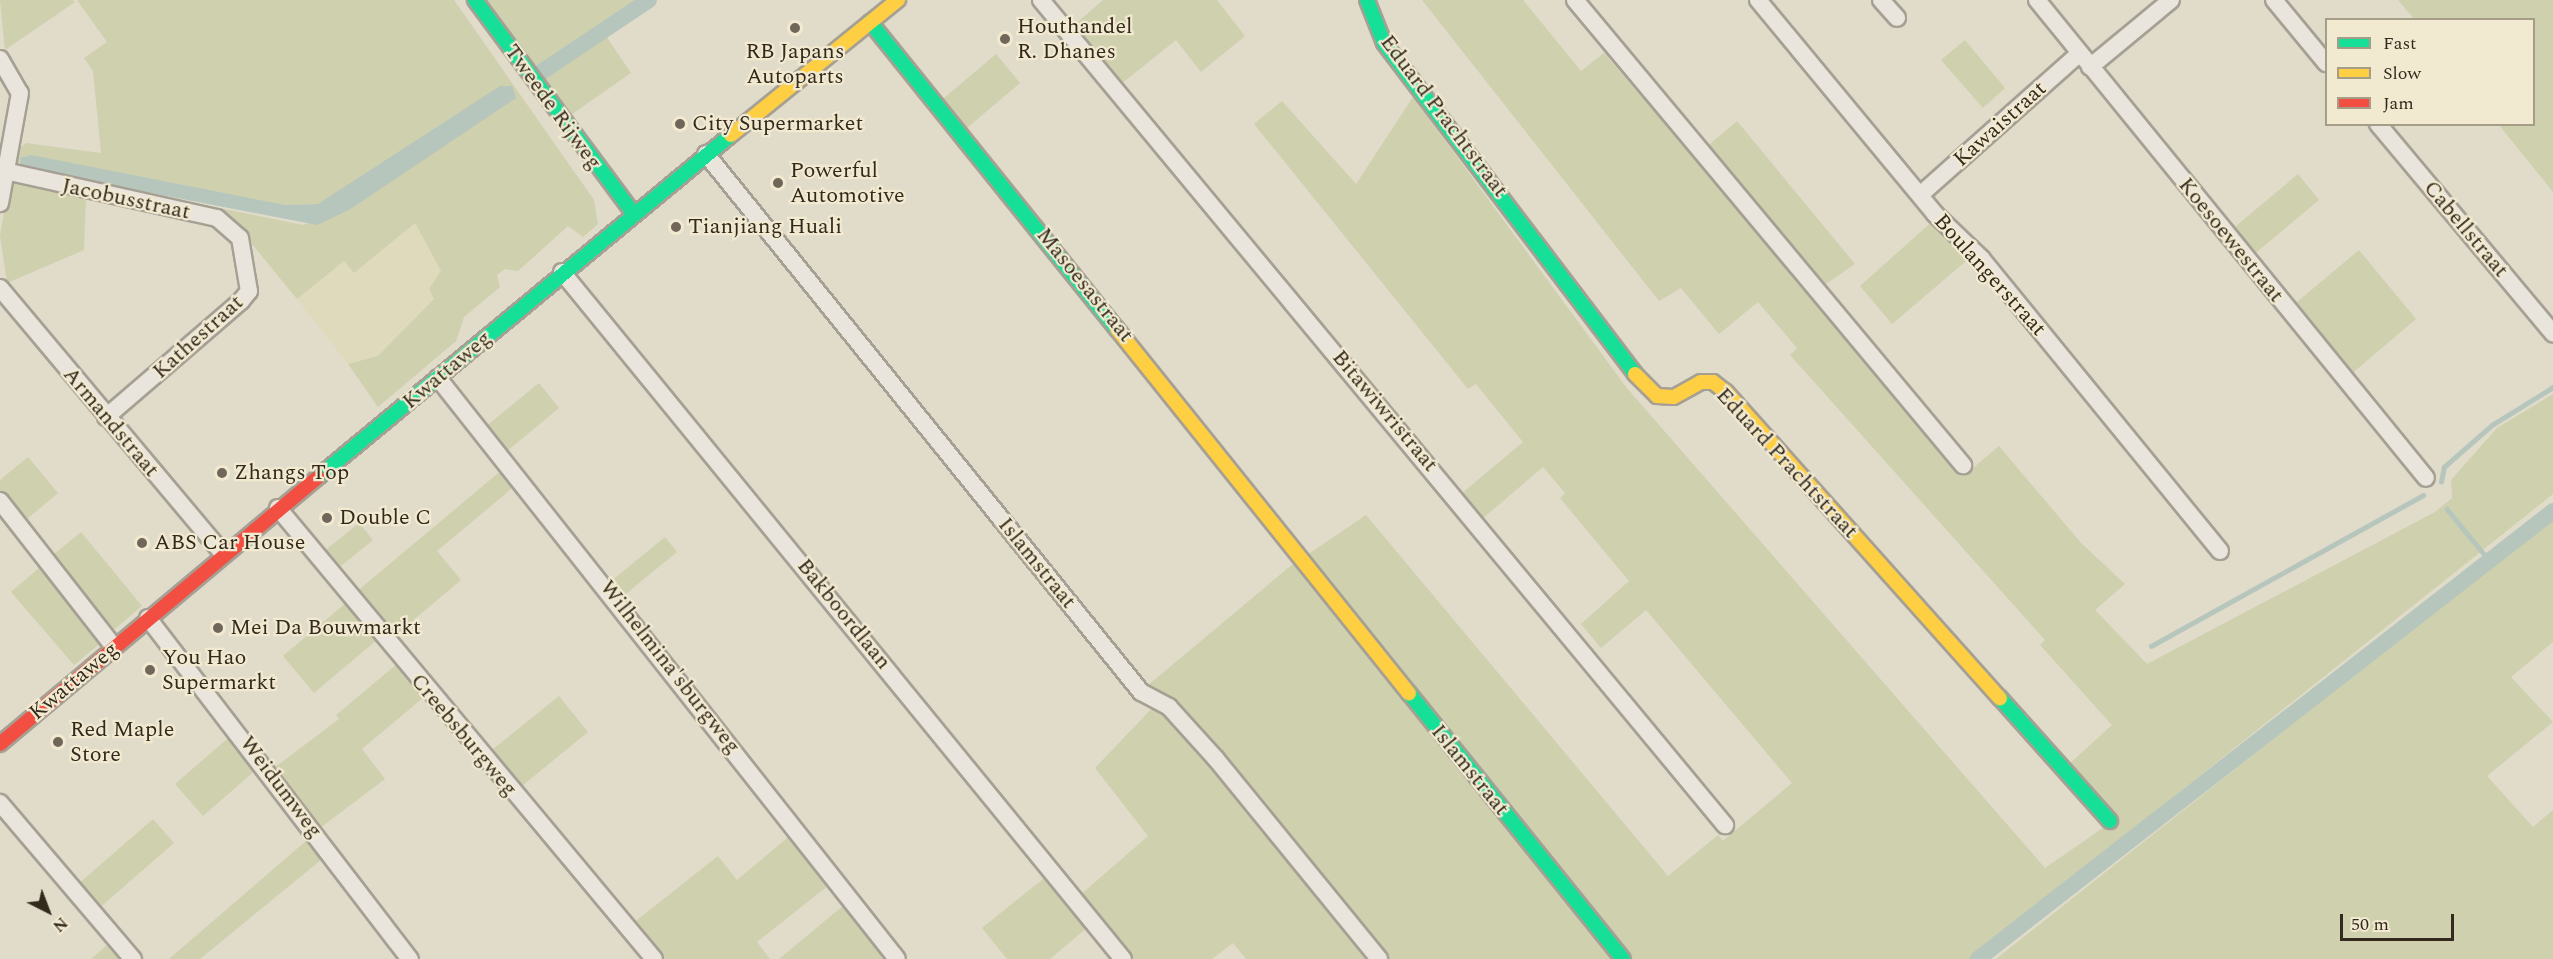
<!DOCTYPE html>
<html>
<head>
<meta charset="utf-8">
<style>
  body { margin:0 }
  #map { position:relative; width:2553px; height:959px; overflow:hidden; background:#e1dbca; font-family:Spectral,serif }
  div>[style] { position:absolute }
  .farmland>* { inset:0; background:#e0dabc }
  .green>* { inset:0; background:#ced0ae }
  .water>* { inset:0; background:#b6c6bd }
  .stream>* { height:4.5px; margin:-2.25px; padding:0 2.25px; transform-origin:2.25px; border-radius:2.25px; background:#b6c6bd }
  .canal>* { height:16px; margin:-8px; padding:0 8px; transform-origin:8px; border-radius:8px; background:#b6c6bd }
  .roads { filter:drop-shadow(2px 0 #a6a094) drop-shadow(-2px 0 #a6a094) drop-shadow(0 2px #a6a094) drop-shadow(0 -2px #a6a094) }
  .street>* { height:16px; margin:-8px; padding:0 8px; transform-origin:8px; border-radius:8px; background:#e9e5dc }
  .fast>* { height:14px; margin:-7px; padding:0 7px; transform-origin:7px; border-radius:7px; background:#16e098 }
  .slow>* { height:14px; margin:-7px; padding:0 7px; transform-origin:7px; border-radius:7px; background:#ffcf43 }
  .jam>* { height:14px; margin:-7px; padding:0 7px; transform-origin:7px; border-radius:7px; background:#f24e42 }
  .dots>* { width:16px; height:16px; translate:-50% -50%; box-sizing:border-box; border:3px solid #f2ead0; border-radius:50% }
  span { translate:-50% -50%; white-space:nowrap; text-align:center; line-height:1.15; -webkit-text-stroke:4.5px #f2ead0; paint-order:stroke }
  .poi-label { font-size:22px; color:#33291d }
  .left { translate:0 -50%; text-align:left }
  .street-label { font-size:22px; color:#33291d }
  .legend { position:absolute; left:2325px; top:18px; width:210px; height:108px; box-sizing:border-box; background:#f2ead0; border:2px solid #a69d88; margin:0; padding:8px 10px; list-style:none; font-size:18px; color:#33291d }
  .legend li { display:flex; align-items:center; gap:12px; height:30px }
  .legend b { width:30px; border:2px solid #a69d88 }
  .north { position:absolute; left:18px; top:881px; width:60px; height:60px; -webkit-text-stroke:4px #f2ead0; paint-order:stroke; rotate:138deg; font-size:16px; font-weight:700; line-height:24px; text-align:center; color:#33291d }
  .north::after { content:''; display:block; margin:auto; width:21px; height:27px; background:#33291d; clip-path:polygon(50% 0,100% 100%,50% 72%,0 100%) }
  .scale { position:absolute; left:2340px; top:914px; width:114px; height:27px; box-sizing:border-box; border:3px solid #33291d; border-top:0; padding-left:8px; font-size:18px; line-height:21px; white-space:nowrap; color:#33291d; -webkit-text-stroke:4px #f2ead0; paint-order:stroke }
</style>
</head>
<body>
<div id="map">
  <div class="farmland">
    <i style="clip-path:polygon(415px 223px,441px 272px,429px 289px,434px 299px,378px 356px,348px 364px,297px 299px,344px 261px,354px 273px)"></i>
  </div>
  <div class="green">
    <i style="clip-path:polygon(0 0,73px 0,75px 2px,5px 50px)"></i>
    <i style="clip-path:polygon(evenodd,77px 0,454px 0,594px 200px,598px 224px,583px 237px,568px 226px,518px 271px,505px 269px,497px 275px,500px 287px,464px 317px,456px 341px,378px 407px,348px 364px,378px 356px,434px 299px,429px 289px,441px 271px,415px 223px,354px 273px,344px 261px,297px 299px,238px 227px,15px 166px,17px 150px,26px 143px,101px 153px,93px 71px,84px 58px,107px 42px,77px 0,517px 93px,349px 210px,303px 225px,22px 168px,285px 205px,318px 204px,517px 93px)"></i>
    <i style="clip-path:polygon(480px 0,641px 0,531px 72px)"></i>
    <i style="clip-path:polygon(1103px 0,1217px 0,1245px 36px,1201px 72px,1176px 40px,1121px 84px,1072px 27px)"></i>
    <i style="clip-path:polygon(1422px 0,1523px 0,1581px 71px,1604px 53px,1966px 474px,1999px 446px,2081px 543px,2125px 584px,2095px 610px,2147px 664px,2435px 512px,2452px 498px,2451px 480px,2497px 428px,2553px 394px,2553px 494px,1970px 959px,1246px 959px,1233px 943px,1212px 959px,1129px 959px,1078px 897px,1148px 836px,1095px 768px,1159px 701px,1147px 686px,1288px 568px,1366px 515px,1668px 876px,1718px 835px,1723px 841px,1792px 783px,1646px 610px,1601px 648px,1581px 624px,1629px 581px,1560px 498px,1565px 493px,1543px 467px,1482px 519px,1461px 494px,1523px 442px,1476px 384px,1468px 389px,1254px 124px,1282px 101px,1356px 184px,1413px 97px,1626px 387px,2045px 868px,2116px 819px,2067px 766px,2112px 725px,2040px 645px,2045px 640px,1790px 355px,1797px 348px,1758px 302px,1719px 334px,1681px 288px,1659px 301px)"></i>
    <i style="clip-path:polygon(2398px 0,2553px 0,2553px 192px,2499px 125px,2534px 124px,2534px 20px,2414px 19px)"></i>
    <i style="clip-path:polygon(606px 36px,631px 73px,565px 119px,538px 82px)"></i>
    <i style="clip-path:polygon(1965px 40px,2005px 88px,1983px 108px,1941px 60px)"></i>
    <i style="clip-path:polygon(996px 54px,1020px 83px,961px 133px,937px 104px)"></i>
    <i style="clip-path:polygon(1737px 121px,1855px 264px,1823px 286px,1703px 150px)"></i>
    <i style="clip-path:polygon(2298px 174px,2319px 200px,2252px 256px,2230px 231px)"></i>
    <i style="clip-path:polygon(18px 180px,86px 197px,84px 250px,7px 283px,0 235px,8px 190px)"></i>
    <i style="clip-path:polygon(1935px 219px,1972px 256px,1892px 324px,1860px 286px)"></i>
    <i style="clip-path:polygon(2359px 250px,2416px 319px,2349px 376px,2291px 307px)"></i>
    <i style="clip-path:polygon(539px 383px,559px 408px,506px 452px,485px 427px)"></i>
    <i style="clip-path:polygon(28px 457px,58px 493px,20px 525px,0 502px,0 480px)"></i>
    <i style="clip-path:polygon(503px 469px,516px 485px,437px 551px,461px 580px,392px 638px,355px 593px)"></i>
    <i style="clip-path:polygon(2553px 517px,2553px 642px,2511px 677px,2553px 722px,2487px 776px,2533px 827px,2553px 810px,2553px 959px,1996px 959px)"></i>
    <i style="clip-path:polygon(359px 523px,373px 540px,336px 570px,322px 553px)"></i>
    <i style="clip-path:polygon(81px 532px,142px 606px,110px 633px,48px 559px)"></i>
    <i style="clip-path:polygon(665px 537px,677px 552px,622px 597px,610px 582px)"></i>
    <i style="clip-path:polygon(39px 568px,102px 642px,74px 665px,11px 592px)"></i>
    <i style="clip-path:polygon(347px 602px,378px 639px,314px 693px,283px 656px)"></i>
    <i style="clip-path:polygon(397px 664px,424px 697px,362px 749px,385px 779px,320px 828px,274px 768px,339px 719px,336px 715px)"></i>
    <i style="clip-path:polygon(559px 696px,588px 732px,517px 790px,487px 754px)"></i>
    <i style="clip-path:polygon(234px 733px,259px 767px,203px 816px,175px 784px)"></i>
    <i style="clip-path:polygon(153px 819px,174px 843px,97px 910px,76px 886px)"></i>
    <i style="clip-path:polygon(792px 834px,829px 885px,757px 942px,770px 959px,661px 959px,632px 924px,718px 856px,737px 880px)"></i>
    <i style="clip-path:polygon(313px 835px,327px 855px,200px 959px,169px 959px)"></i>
    <i style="clip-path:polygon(1048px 875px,1089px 926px,1050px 959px,1007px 959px,982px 928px)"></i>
    <i style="clip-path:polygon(844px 905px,888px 959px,779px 959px)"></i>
    <i style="clip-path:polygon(112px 941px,127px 959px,91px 959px)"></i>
  </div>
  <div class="water">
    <i style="clip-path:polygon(500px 86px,512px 86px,516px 98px,349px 210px,317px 225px,22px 168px,20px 158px,31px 155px,285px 205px,318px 204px)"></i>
  </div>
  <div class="stream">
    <i style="left:2441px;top:482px;width:15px;rotate:-79deg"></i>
    <i style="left:2444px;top:467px;width:64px;rotate:-41.2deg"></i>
    <i style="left:2492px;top:425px;width:72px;rotate:-31.9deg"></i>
    <i style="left:2447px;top:509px;width:66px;rotate:50.5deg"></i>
    <i style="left:2151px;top:646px;width:311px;rotate:-29deg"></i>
  </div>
  <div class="canal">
    <i style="left:540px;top:73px;width:131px;rotate:-33.8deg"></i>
    <i style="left:1978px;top:959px;width:729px;rotate:-37.92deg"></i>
  </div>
  <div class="roads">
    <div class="street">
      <i style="left:1041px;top:0;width:1072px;rotate:50.34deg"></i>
      <i style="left:1575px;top:0;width:606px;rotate:50.16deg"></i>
      <i style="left:1758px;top:0;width:278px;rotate:50.4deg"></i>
      <i style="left:1935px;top:214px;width:64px;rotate:43.7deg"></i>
      <i style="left:1981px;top:258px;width:378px;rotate:50.8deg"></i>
      <i style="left:1881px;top:0;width:24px;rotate:48deg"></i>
      <i style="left:2037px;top:0;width:616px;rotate:50.86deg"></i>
      <i style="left:2274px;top:0;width:82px;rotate:50.5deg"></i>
      <i style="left:0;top:59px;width:39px;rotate:60deg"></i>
      <i style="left:20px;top:93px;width:112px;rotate:100.3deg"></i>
      <i style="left:2090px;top:67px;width:105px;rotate:-39.6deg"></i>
      <i style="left:2378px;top:124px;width:273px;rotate:50.1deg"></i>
      <i style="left:706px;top:154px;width:692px;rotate:51.04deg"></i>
      <i style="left:1141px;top:692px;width:32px;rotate:28deg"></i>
      <i style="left:1169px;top:707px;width:70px;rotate:47.9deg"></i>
      <i style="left:1216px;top:759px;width:258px;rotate:50.8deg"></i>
      <i style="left:5px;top:171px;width:217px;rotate:12.5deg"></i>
      <i style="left:217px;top:218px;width:30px;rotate:41deg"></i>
      <i style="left:240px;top:238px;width:54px;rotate:80.4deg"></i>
      <i style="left:249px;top:291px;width:13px;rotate:129deg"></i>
      <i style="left:241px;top:301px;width:178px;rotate:139.3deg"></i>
      <i style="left:1920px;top:195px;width:213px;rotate:-41.6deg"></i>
      <i style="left:562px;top:272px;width:887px;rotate:50.77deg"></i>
      <i style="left:0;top:288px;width:347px;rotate:50deg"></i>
      <i style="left:438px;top:378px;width:740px;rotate:51.69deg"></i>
      <i style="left:0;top:501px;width:185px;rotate:52deg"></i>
      <i style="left:278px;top:508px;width:587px;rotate:50.18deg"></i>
      <i style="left:148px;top:618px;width:430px;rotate:52.5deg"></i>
      <i style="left:0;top:803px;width:205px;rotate:49.6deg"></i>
    </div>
    <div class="fast">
      <i style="left:475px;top:0;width:265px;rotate:53.4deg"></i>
      <i style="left:1367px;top:0;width:46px;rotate:68.4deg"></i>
      <i style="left:1384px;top:43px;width:415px;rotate:52.8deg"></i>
      <i style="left:870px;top:22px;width:394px;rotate:51.2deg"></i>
      <i style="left:318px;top:477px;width:536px;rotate:-39.63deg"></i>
      <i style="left:1409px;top:693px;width:341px;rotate:51.2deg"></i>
      <i style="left:2000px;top:698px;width:165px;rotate:48.2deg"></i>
    </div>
    <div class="slow">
      <i style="left:731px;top:135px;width:215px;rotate:-39deg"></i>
      <i style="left:1117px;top:329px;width:467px;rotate:51.3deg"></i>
      <i style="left:1635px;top:374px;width:31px;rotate:45deg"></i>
      <i style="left:1657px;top:396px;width:17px;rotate:3deg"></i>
      <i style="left:1674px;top:397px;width:31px;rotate:-29deg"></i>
      <i style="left:1701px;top:382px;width:12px"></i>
      <i style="left:1713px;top:382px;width:16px;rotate:38deg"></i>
      <i style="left:1726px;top:392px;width:411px;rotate:48.2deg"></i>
    </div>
    <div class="jam">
      <i style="left:0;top:744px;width:415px;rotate:-40deg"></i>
    </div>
  </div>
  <div class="dots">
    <i style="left:795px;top:28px;background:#70675a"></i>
    <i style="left:1005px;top:39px;background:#70675a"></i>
    <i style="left:680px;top:124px;background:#70675a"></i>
    <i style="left:778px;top:183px;background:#70675a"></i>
    <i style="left:676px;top:227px;background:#70675a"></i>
    <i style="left:222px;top:473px;background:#70675a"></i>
    <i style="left:327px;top:518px;background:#70675a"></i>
    <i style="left:142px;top:543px;background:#70675a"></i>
    <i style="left:218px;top:628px;background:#70675a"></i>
    <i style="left:150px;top:670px;background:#70675a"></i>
    <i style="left:58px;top:742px;background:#70675a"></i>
  </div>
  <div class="poi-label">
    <span class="left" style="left:1017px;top:39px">Houthandel<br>R. Dhanes</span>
    <span style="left:795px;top:64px">RB Japans<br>Autoparts</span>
    <span class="left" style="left:692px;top:124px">City Supermarket</span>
    <span class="left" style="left:790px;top:183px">Powerful<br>Automotive</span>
    <span class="left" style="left:688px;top:227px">Tianjiang Huali</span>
    <span class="left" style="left:234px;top:473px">Zhangs Top</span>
    <span class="left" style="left:339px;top:518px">Double C</span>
    <span class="left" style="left:154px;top:543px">ABS Car House</span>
    <span class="left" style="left:230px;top:628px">Mei Da Bouwmarkt</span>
    <span class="left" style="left:162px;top:670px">You Hao<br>Supermarkt</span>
    <span class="left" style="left:70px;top:742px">Red Maple<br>Store</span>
  </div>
  <div class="street-label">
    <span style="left:553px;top:107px;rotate:54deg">Tweede Rijweg</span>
    <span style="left:1444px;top:116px;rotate:53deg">Eduard Prachtstraat</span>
    <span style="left:2000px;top:124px;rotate:-42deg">Kawaistraat</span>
    <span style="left:126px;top:199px;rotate:12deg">Jacobusstraat</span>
    <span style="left:2466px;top:229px;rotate:50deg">Cabellstraat</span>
    <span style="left:2231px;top:240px;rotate:51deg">Koesoewestraat</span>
    <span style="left:1990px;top:275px;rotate:48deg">Boulangerstraat</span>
    <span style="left:1085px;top:285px;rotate:51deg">Masoesastraat</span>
    <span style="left:198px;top:337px;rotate:-42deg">Kathestraat</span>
    <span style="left:447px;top:370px;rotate:-40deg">Kwattaweg</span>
    <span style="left:1385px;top:411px;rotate:50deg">Bitawiwristraat</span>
    <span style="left:111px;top:422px;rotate:50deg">Armandstraat</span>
    <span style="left:1787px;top:463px;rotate:47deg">Eduard Prachtstraat</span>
    <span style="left:1037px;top:563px;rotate:51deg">Islamstraat</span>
    <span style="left:844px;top:614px;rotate:51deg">Bakboordlaan</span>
    <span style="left:670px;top:667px;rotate:52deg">Wilhelmina'sburgweg</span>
    <span style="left:74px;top:681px;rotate:-40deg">Kwattaweg</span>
    <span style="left:464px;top:735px;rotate:50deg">Creebsburgweg</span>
    <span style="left:1470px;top:770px;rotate:51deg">Islamstraat</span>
    <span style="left:281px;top:787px;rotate:53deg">Weidumweg</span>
  </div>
  <ul class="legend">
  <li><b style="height:8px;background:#16e098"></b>Fast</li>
  <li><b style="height:8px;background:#ffcf43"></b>Slow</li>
  <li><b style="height:8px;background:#f24e42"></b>Jam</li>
  </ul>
  <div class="north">N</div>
  <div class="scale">50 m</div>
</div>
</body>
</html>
